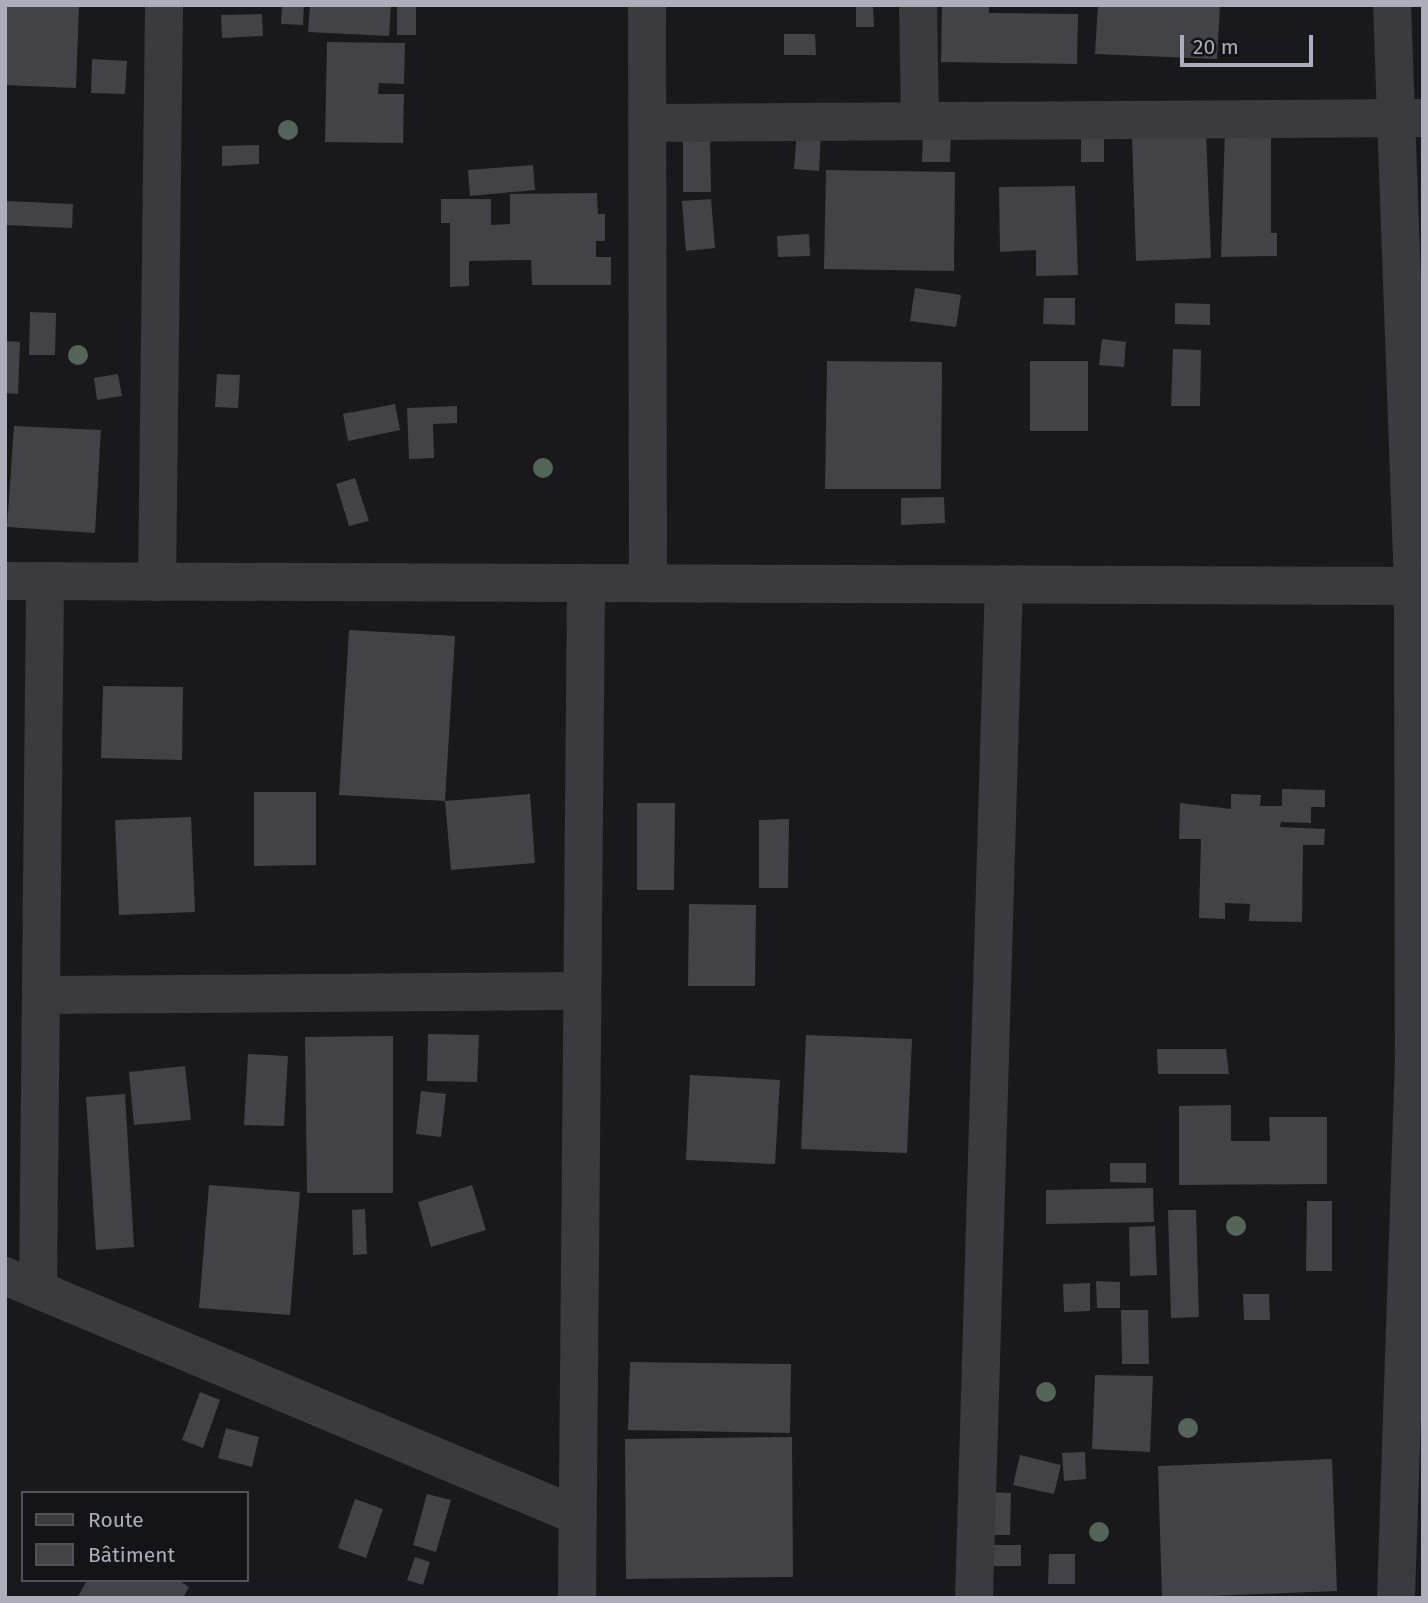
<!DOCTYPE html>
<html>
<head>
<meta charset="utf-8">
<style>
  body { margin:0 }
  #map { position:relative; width:1428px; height:1603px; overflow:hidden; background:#19181a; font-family:"Fira Sans",sans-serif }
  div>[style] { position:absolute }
  .building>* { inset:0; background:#434347 }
  .minor>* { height:38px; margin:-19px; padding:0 19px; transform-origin:19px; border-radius:19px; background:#3a3a3f }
  .trees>* { width:20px; height:20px; margin:-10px; border-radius:50%; background:#546458 }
  span { translate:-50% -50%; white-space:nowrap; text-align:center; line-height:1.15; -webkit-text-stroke:5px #141315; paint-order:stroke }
  .frame { position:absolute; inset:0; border:7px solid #acaeb9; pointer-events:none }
  .legend { position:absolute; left:21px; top:1491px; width:228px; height:91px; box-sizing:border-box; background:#141315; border:2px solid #515157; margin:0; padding:9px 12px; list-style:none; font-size:21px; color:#acaeb9 }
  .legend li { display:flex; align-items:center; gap:14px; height:35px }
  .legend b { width:35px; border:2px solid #515157 }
  .scale { position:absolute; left:1180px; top:35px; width:133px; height:32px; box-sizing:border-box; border:4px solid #acaeb9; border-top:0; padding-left:9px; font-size:21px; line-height:24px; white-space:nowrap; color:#acaeb9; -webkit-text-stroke:5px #141315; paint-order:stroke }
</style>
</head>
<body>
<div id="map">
  <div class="building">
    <i style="clip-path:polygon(5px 5px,79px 6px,76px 88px,5px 85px)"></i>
    <i style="clip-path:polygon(282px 5px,304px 5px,303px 25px,281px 24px)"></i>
    <i style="clip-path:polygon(310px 5px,391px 5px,389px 36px,308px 32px)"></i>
    <i style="clip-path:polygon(397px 5px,416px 5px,416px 35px,397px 35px)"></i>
    <i style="clip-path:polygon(856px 5px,873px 5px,874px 27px,856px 27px)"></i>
    <i style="clip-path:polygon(942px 5px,989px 5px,989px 13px,1078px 14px,1077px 64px,941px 62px)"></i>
    <i style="clip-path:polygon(1098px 5px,1220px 5px,1217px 59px,1095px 54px)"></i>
    <i style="clip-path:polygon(262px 14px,263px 36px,222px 38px,221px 15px)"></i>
    <i style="clip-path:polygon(784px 34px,815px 34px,816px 55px,784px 55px)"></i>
    <i style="clip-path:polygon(327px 42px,405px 43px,404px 84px,379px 83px,378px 94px,404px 94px,403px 143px,325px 142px)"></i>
    <i style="clip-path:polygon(92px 59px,127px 61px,125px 94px,91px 93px)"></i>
    <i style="clip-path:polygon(1271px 127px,1271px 233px,1277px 233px,1277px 256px,1221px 257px,1225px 128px)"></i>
    <i style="clip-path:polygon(1081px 128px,1104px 128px,1104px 162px,1081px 162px)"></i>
    <i style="clip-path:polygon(683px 131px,710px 131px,711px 192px,683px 192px)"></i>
    <i style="clip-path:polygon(797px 131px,821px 132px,819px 171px,794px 169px)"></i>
    <i style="clip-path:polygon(923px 131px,951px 132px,950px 162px,922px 162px)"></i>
    <i style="clip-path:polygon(1206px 132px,1211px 258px,1136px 261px,1132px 135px)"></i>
    <i style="clip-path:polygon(259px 145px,259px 164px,222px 166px,222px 146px)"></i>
    <i style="clip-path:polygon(533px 165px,535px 190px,470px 196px,468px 170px)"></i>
    <i style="clip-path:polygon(826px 170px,955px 172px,954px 271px,824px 269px)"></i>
    <i style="clip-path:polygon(1075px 186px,1078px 275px,1036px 276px,1036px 250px,1000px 252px,999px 187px)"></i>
    <i style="clip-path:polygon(597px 193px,598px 214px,605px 214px,605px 241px,596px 241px,596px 257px,611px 257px,611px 285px,532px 285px,531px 260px,469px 261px,469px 286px,450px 287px,450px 223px,441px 223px,441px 199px,491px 199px,491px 225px,510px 224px,510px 194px)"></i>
    <i style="clip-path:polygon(711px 199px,715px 248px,686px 251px,682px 201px)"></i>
    <i style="clip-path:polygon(5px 201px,73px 204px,72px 228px,5px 225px)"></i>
    <i style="clip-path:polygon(809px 234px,810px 256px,778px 257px,777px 236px)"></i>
    <i style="clip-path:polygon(915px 288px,961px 295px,956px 327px,910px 321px)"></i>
    <i style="clip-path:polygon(1044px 298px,1075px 298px,1075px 325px,1043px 324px)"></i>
    <i style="clip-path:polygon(1175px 303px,1210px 304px,1210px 325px,1175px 324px)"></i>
    <i style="clip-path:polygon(30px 312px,56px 313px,55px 355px,29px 355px)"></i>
    <i style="clip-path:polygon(1102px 339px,1126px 342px,1124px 367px,1099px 365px)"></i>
    <i style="clip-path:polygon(5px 341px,20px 342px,18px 394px,5px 393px)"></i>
    <i style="clip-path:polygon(1173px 349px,1201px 350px,1200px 406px,1171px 406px)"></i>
    <i style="clip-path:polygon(827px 361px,942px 362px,941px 489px,825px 489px)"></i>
    <i style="clip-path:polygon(1030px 361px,1088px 361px,1088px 431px,1030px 431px)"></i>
    <i style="clip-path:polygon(118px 374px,122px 396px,97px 400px,94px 378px)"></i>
    <i style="clip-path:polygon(217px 374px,240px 375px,238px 408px,215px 407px)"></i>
    <i style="clip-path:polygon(395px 404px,400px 430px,348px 441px,343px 414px)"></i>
    <i style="clip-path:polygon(457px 406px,457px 423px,433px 424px,434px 458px,409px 459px,407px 408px)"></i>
    <i style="clip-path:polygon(14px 426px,101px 430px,95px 533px,7px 527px)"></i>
    <i style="clip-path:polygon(355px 478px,369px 521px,349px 526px,336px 484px)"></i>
    <i style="clip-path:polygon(944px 497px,945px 523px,901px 525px,901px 498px)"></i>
    <i style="clip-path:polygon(349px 630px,455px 636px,445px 801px,339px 795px)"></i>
    <i style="clip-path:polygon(103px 686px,183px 687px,182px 760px,101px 758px)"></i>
    <i style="clip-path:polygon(1282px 789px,1325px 790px,1325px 807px,1311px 807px,1311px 823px,1281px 822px,1280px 827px,1325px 829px,1324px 845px,1303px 845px,1302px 922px,1249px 921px,1250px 904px,1225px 903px,1225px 919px,1199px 918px,1201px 839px,1179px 839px,1180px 803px,1231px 809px,1231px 794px,1261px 795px,1260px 806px,1282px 806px)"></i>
    <i style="clip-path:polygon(254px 792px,316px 792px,316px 865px,254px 866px)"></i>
    <i style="clip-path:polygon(530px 794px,535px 863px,451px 870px,445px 801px)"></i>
    <i style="clip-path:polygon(637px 803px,675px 803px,674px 890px,637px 890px)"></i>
    <i style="clip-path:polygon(191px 817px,195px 912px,119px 915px,115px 820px)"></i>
    <i style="clip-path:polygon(789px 819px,788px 888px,759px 888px,759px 820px)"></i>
    <i style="clip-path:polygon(689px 904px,756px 905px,755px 986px,688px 986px)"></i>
    <i style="clip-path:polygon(428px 1034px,479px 1035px,477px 1082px,427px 1081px)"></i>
    <i style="clip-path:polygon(806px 1035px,912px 1039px,907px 1153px,801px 1149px)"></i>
    <i style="clip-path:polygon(393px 1036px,393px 1193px,307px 1193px,305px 1037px)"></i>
    <i style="clip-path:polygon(1157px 1049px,1226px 1049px,1229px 1074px,1158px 1074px)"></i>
    <i style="clip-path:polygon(248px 1054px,288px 1056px,284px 1126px,244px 1125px)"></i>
    <i style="clip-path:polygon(185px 1066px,191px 1120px,134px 1125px,129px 1072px)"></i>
    <i style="clip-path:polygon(690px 1075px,780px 1080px,775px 1164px,686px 1160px)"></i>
    <i style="clip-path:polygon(421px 1091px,446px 1094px,441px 1137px,416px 1134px)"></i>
    <i style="clip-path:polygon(125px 1094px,134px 1247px,96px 1250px,86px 1097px)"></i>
    <i style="clip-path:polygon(1231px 1105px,1231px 1141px,1270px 1141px,1269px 1117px,1327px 1117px,1327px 1184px,1179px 1185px,1179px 1106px)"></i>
    <i style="clip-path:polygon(1110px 1163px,1146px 1163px,1146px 1183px,1110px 1182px)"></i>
    <i style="clip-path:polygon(209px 1185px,300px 1192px,290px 1315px,199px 1308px)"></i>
    <i style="clip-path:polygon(472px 1185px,486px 1230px,431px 1247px,418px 1202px)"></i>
    <i style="clip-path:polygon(1153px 1188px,1154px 1222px,1046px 1224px,1046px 1190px)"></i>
    <i style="clip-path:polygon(1307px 1201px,1332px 1201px,1332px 1271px,1306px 1271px)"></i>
    <i style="clip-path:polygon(365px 1209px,367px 1254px,353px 1255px,352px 1210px)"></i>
    <i style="clip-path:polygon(1168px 1210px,1196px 1210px,1199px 1317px,1171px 1318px)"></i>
    <i style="clip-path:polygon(1155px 1226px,1157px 1275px,1130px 1276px,1129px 1227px)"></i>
    <i style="clip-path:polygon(1096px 1281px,1120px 1282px,1120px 1308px,1097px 1308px)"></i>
    <i style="clip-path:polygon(1090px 1283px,1090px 1311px,1064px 1312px,1063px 1284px)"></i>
    <i style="clip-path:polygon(1243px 1294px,1269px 1294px,1270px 1320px,1244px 1320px)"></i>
    <i style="clip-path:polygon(1121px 1310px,1148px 1310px,1149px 1364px,1122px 1364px)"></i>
    <i style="clip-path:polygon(630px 1362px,791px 1364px,790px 1433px,628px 1430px)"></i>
    <i style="clip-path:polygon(1095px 1375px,1153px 1376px,1150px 1452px,1092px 1449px)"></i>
    <i style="clip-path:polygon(200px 1392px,220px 1400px,203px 1448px,182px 1440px)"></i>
    <i style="clip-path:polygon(226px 1428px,259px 1437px,252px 1467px,218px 1458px)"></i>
    <i style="clip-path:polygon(792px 1437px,793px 1577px,626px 1579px,625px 1439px)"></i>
    <i style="clip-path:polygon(1085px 1452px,1086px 1479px,1064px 1481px,1062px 1453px)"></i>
    <i style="clip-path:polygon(1020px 1455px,1061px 1465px,1054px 1494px,1013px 1485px)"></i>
    <i style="clip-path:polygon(1332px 1459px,1337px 1591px,1162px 1598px,1158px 1466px)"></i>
    <i style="clip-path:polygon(984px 1492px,1011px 1493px,1010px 1535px,983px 1535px)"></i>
    <i style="clip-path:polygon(427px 1494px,451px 1500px,436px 1552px,413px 1545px)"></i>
    <i style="clip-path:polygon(355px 1499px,383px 1509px,366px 1558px,338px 1548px)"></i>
    <i style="clip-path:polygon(993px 1545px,1021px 1545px,1021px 1566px,993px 1566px)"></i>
    <i style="clip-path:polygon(1049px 1554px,1075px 1554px,1075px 1584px,1048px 1584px)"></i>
    <i style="clip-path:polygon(415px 1557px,430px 1562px,423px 1585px,407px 1580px)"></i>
    <i style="clip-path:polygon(87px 1580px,178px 1580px,189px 1587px,183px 1598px,77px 1598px)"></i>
  </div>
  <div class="minor">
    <i style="left:647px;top:5px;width:578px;rotate:89.9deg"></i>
    <i style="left:918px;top:5px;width:116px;rotate:89deg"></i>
    <i style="left:1392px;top:5px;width:581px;rotate:87.93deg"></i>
    <i style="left:1413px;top:586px;width:471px;rotate:89.9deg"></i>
    <i style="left:1414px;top:1057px;width:541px;rotate:91.91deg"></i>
    <i style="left:650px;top:123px;width:773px;rotate:-0.37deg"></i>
    <i style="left:5px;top:581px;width:1408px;rotate:0.2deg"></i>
    <i style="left:157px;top:582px;width:577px;rotate:-89.3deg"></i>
    <i style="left:41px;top:995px;width:541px;rotate:-0.42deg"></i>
    <i style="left:5px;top:1276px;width:621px;rotate:22.73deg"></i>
    <i style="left:38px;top:1289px;width:708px;rotate:-89.43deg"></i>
    <i style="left:577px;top:1598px;width:1015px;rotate:-89.49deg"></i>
    <i style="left:974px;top:1598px;width:1014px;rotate:-88.31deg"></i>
  </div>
  <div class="trees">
    <i style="left:288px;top:130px"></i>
    <i style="left:78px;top:355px"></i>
    <i style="left:543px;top:468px"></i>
    <i style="left:1236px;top:1226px"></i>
    <i style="left:1046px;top:1392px"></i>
    <i style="left:1188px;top:1428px"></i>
    <i style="left:1099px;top:1532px"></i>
  </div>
  <div class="frame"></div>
  <ul class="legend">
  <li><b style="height:9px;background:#3a3a3f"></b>Route</li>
  <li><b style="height:19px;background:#434347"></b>Bâtiment</li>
  </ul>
  <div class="scale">20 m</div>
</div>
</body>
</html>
